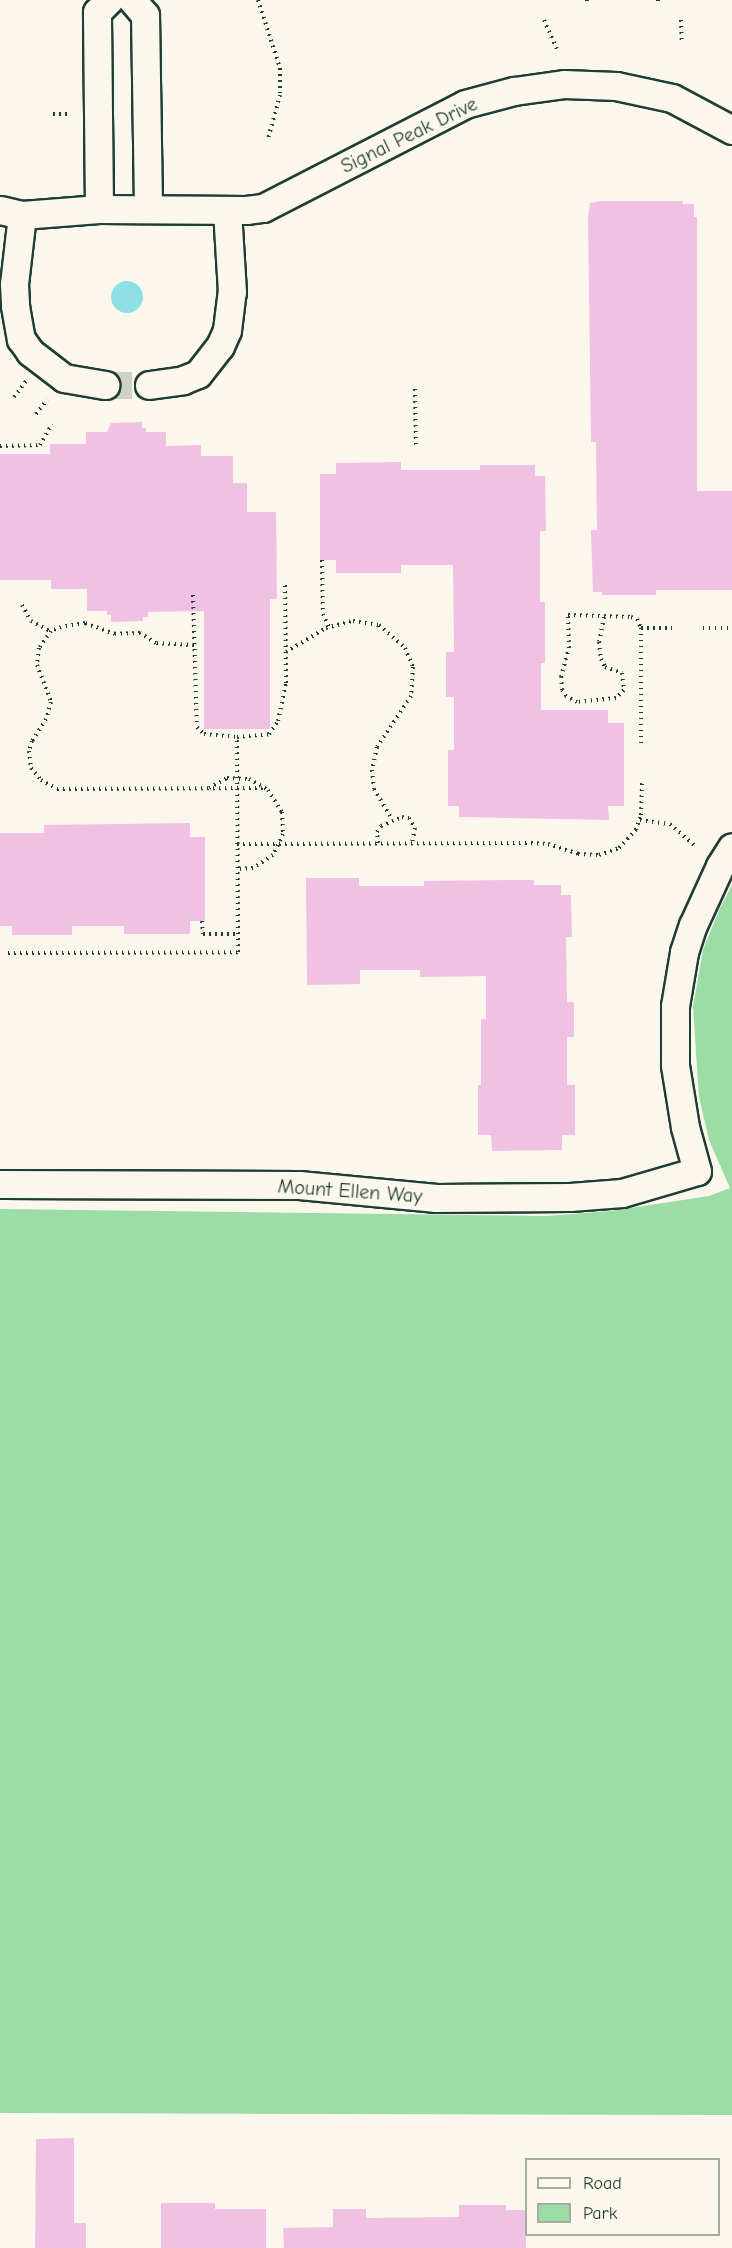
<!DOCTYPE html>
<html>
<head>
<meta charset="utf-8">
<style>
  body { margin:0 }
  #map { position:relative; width:732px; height:2248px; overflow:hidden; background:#fbf7ec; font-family:"Comic Neue",sans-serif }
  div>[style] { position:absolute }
  .green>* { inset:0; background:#9cdca5 }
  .water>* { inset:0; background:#8ddfe5 }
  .round { border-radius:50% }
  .building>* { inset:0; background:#f1c1e3 }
  .minor-tunnel>* { height:27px; margin-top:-13.5px; transform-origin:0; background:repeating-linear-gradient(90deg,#cfd2c7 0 27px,transparent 0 41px) }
  .path>* { height:4px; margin-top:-2px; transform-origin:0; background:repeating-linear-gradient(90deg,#1f3d34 0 1.5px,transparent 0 6px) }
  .roads { filter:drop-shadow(2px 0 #1f3d34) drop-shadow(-2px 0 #1f3d34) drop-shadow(0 2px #1f3d34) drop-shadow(0 -2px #1f3d34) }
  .minor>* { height:27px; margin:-13.5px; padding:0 13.5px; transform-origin:13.5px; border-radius:13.5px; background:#fbf7ec }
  span { translate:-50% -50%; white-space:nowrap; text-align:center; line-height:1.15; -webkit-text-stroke:4.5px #fbf7ec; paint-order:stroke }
  .street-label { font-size:20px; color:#1f3d34 }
  .legend { position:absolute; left:525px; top:2158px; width:195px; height:78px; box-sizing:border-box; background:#fbf7ec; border:2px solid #a3ada2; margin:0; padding:8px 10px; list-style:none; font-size:18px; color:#1f3d34 }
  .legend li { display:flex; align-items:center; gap:12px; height:30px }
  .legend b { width:30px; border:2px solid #a3ada2 }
</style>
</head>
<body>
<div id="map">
  <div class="green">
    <i style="clip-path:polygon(732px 885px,732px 2115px,0 2113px,0 1209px,546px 1216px,611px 1211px,709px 1196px,730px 1188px,709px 1140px,699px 1097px,693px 1007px,703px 950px,720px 908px)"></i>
  </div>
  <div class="water">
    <i class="round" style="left:111px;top:281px;width:32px;height:32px"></i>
  </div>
  <div class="building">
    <i style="clip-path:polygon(601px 201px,683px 201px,683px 204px,694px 204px,694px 217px,697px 217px,697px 491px,732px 491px,732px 590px,656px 590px,656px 595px,602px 595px,602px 592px,593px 592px,591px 530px,597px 530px,596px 442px,591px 442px,588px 217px,590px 203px)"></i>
    <i style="clip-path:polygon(142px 422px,142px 428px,146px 428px,146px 432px,166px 432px,166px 446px,201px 445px,201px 456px,233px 456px,233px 483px,247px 483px,247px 512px,276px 512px,277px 599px,270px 599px,270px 729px,204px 729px,204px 611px,148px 612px,148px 617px,143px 617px,143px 621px,111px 622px,111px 615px,107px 615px,107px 611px,87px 611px,87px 589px,51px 589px,51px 580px,0 580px,0 454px,50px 454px,50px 444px,86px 444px,86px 432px,107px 432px,111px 423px)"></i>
    <i style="clip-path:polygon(401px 462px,401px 470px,480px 470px,480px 465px,535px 465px,535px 476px,545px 476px,546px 531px,540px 531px,540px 602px,545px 602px,545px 663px,541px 663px,541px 710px,608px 710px,608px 723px,624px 723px,624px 806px,608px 806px,609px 820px,459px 817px,459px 806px,448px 806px,448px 750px,454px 750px,454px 697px,446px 697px,446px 652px,454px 652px,453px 565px,401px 565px,401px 573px,336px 573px,336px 560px,320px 560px,320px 474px,336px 474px,336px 463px)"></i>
    <i style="clip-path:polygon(190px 823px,190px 837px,205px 837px,205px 921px,190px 921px,190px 934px,124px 934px,124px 926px,72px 926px,72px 935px,12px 935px,12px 926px,0 926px,0 833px,44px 833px,44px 825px)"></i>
    <i style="clip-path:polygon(306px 878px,359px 878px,359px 886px,424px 886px,424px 881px,510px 880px,534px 880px,534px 885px,561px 885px,561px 895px,571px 895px,572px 937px,566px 937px,567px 1002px,574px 1002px,574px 1037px,567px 1037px,567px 1085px,575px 1085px,575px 1135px,562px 1135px,562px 1150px,492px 1151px,491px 1135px,478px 1135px,478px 1085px,481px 1085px,481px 1019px,486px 1019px,486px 976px,420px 977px,420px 970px,360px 970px,360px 984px,307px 985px)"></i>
    <i style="clip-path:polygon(74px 2138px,74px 2223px,86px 2223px,86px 2248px,35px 2248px,36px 2139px)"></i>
    <i style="clip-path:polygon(161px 2203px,215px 2203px,215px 2209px,266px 2209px,266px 2248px,161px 2248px)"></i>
    <i style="clip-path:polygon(459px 2205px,506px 2205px,506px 2210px,526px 2210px,526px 2248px,284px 2248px,283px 2228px,333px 2227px,333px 2209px,366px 2209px,366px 2218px,459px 2217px)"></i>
  </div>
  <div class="minor-tunnel">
    <i style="left:105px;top:385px;width:44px"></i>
  </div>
  <div class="path">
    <i style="left:258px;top:0;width:71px;rotate:72.1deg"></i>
    <i style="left:280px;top:68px;width:27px;rotate:90deg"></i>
    <i style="left:280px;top:95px;width:46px;rotate:105.3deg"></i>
    <i style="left:587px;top:0;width:1px;rotate:90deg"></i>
    <i style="left:658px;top:0;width:1px;rotate:90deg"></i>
    <i style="left:544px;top:20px;width:34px;rotate:66deg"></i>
    <i style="left:681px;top:20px;width:24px;rotate:88deg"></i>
    <i style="left:53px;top:114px;width:17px"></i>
    <i style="left:415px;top:389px;width:59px;rotate:89deg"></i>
    <i style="left:14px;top:397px;width:20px;rotate:-53deg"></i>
    <i style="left:36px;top:414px;width:18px;rotate:-52deg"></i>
    <i style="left:0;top:446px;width:40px;rotate:-1.4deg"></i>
    <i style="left:40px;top:445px;width:24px;rotate:-60deg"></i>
    <i style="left:322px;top:560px;width:54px;rotate:88.9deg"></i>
    <i style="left:323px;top:614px;width:14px;rotate:65deg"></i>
    <i style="left:193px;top:595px;width:132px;rotate:88.3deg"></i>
    <i style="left:197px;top:727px;width:10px;rotate:45deg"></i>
    <i style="left:204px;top:734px;width:33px;rotate:5deg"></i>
    <i style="left:237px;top:737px;width:32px;rotate:-5deg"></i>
    <i style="left:269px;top:734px;width:16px;rotate:-55deg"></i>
    <i style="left:278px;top:721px;width:39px;rotate:-78deg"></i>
    <i style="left:286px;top:683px;width:102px;rotate:-90.6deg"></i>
    <i style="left:22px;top:605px;width:18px;rotate:61deg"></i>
    <i style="left:31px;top:621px;width:21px;rotate:28deg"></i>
    <i style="left:604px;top:617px;width:25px;rotate:101deg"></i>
    <i style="left:599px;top:642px;width:17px;rotate:83deg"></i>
    <i style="left:601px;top:659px;width:9px;rotate:63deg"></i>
    <i style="left:605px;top:667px;width:18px;rotate:19deg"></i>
    <i style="left:622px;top:673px;width:17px;rotate:83deg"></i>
    <i style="left:624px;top:690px;width:11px;rotate:135deg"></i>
    <i style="left:616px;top:698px;width:39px;rotate:174deg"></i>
    <i style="left:577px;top:702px;width:13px;rotate:-151deg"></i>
    <i style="left:566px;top:696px;width:7px;rotate:-124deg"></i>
    <i style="left:562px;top:690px;width:13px;rotate:-94deg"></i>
    <i style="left:561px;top:677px;width:30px;rotate:-75deg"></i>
    <i style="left:569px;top:648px;width:33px;rotate:-92deg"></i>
    <i style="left:568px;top:615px;width:63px;rotate:1.8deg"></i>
    <i style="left:631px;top:617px;width:6px;rotate:18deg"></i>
    <i style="left:637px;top:619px;width:10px;rotate:66deg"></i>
    <i style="left:641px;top:628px;width:117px;rotate:90deg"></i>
    <i style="left:641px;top:628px;width:31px"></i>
    <i style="left:703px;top:628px;width:29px"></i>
    <i style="left:194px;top:645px;width:38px;rotate:-177deg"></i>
    <i style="left:156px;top:643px;width:19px;rotate:-148deg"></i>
    <i style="left:140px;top:633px;width:25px;rotate:178deg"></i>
    <i style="left:115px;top:634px;width:32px;rotate:-160deg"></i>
    <i style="left:85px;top:623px;width:24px;rotate:171deg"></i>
    <i style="left:61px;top:627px;width:11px;rotate:158deg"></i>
    <i style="left:51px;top:631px;width:21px;rotate:125deg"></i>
    <i style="left:39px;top:648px;width:17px;rotate:97deg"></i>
    <i style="left:37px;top:665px;width:40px;rotate:69deg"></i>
    <i style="left:51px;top:702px;width:18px;rotate:106deg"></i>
    <i style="left:46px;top:719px;width:26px;rotate:122deg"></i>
    <i style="left:32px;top:741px;width:10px;rotate:107deg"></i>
    <i style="left:29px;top:751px;width:17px;rotate:83deg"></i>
    <i style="left:31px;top:768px;width:16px;rotate:50deg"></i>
    <i style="left:41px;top:780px;width:18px;rotate:29deg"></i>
    <i style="left:57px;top:789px;width:209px;rotate:-0.3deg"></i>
    <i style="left:286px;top:652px;width:47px;rotate:-31deg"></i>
    <i style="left:326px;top:628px;width:28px;rotate:-15deg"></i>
    <i style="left:353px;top:621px;width:26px;rotate:9deg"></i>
    <i style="left:379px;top:625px;width:35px;rotate:41deg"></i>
    <i style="left:405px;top:648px;width:21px;rotate:67deg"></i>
    <i style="left:413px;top:667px;width:29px;rotate:94deg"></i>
    <i style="left:411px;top:696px;width:61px;rotate:123.7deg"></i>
    <i style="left:377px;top:747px;width:24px;rotate:102deg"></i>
    <i style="left:372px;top:770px;width:19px;rotate:84deg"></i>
    <i style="left:374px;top:789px;width:35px;rotate:59deg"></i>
    <i style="left:209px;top:788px;width:21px;rotate:-29deg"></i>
    <i style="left:227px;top:778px;width:22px;rotate:3deg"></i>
    <i style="left:249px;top:779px;width:22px;rotate:30deg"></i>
    <i style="left:268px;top:790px;width:26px;rotate:58deg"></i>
    <i style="left:282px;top:812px;width:22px;rotate:87deg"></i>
    <i style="left:283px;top:834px;width:23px;rotate:115deg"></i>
    <i style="left:273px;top:855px;width:24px;rotate:147deg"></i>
    <i style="left:253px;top:868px;width:15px;rotate:176deg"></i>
    <i style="left:640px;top:820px;width:30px;rotate:8deg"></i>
    <i style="left:670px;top:824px;width:33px;rotate:41deg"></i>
    <i style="left:378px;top:843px;width:11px;rotate:-95deg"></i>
    <i style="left:377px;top:832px;width:7px;rotate:-56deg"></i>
    <i style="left:381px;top:826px;width:23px;rotate:-23deg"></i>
    <i style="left:402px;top:817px;width:7px;rotate:8deg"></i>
    <i style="left:409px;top:818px;width:12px;rotate:59deg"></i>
    <i style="left:415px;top:828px;width:15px;rotate:101deg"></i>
    <i style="left:237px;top:844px;width:294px;rotate:-0.2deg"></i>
    <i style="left:531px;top:843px;width:17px;rotate:3deg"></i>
    <i style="left:548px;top:844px;width:32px;rotate:18deg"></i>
    <i style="left:578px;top:854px;width:21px;rotate:3deg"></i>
    <i style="left:599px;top:855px;width:21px;rotate:-19deg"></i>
    <i style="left:619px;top:848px;width:25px;rotate:-47deg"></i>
    <i style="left:636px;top:830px;width:16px;rotate:-72deg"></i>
    <i style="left:641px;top:815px;width:36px;rotate:-88deg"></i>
    <i style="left:202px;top:921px;width:13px;rotate:86deg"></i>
    <i style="left:203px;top:934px;width:35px"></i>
    <i style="left:8px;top:953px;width:230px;rotate:-0.2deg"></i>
    <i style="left:238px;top:952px;width:215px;rotate:-90.3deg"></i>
  </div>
  <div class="roads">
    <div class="minor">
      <i style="left:132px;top:0;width:20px;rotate:49deg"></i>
      <i style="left:145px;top:15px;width:193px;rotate:89.1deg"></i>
      <i style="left:99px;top:209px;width:197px;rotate:-90.6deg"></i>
      <i style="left:97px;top:12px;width:17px;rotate:-45deg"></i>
      <i style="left:0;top:210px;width:23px;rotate:13deg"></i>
      <i style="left:22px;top:215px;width:77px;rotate:-4.5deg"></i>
      <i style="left:99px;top:209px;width:147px;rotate:0.4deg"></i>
      <i style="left:246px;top:210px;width:17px;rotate:-7deg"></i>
      <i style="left:263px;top:208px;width:227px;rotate:-27.2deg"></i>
      <i style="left:465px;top:104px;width:51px;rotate:-14.9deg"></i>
      <i style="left:514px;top:91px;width:50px;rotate:-8deg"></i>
      <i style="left:564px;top:84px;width:52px;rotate:2.2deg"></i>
      <i style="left:616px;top:86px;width:57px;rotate:12.1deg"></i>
      <i style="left:672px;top:98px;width:68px;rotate:28.1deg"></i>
      <i style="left:22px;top:215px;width:69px;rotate:96.6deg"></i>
      <i style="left:14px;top:284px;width:22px;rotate:87deg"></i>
      <i style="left:15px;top:306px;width:34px;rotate:80deg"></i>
      <i style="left:21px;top:339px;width:16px;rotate:55deg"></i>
      <i style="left:30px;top:352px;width:43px;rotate:37.4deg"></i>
      <i style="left:64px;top:378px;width:42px;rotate:9.7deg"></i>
      <i style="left:149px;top:385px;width:34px;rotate:-8deg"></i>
      <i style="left:183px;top:380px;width:16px;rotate:-22deg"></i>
      <i style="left:198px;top:374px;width:36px;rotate:-52deg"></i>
      <i style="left:220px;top:346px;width:17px;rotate:-66deg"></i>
      <i style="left:227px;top:330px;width:38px;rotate:-83deg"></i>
      <i style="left:232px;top:292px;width:82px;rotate:-93.5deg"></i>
      <i style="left:0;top:1184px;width:299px;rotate:0.2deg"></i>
      <i style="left:299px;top:1185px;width:138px;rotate:5.4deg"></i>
      <i style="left:436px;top:1198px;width:134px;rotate:-0.4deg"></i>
      <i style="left:570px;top:1197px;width:52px;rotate:-4.4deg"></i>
      <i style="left:622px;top:1193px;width:78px;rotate:-16.3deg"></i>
      <i style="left:697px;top:1171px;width:46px;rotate:-105.3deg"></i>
      <i style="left:685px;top:1127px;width:63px;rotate:-99.2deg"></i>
      <i style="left:675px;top:1065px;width:59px;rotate:-90deg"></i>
      <i style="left:675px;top:1006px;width:55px;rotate:-80.5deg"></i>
      <i style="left:684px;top:952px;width:28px;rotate:-72deg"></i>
      <i style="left:693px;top:925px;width:65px;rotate:-65.4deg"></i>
      <i style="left:720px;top:866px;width:22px;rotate:-58deg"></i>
    </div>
  </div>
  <div class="street-label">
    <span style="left:409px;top:135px;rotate:-26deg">Signal Peak Drive</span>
    <span style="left:350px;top:1191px;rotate:4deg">Mount Ellen Way</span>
  </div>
  <ul class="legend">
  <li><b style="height:8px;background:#fbf7ec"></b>Road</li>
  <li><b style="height:16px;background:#9cdca5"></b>Park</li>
  </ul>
</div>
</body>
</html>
